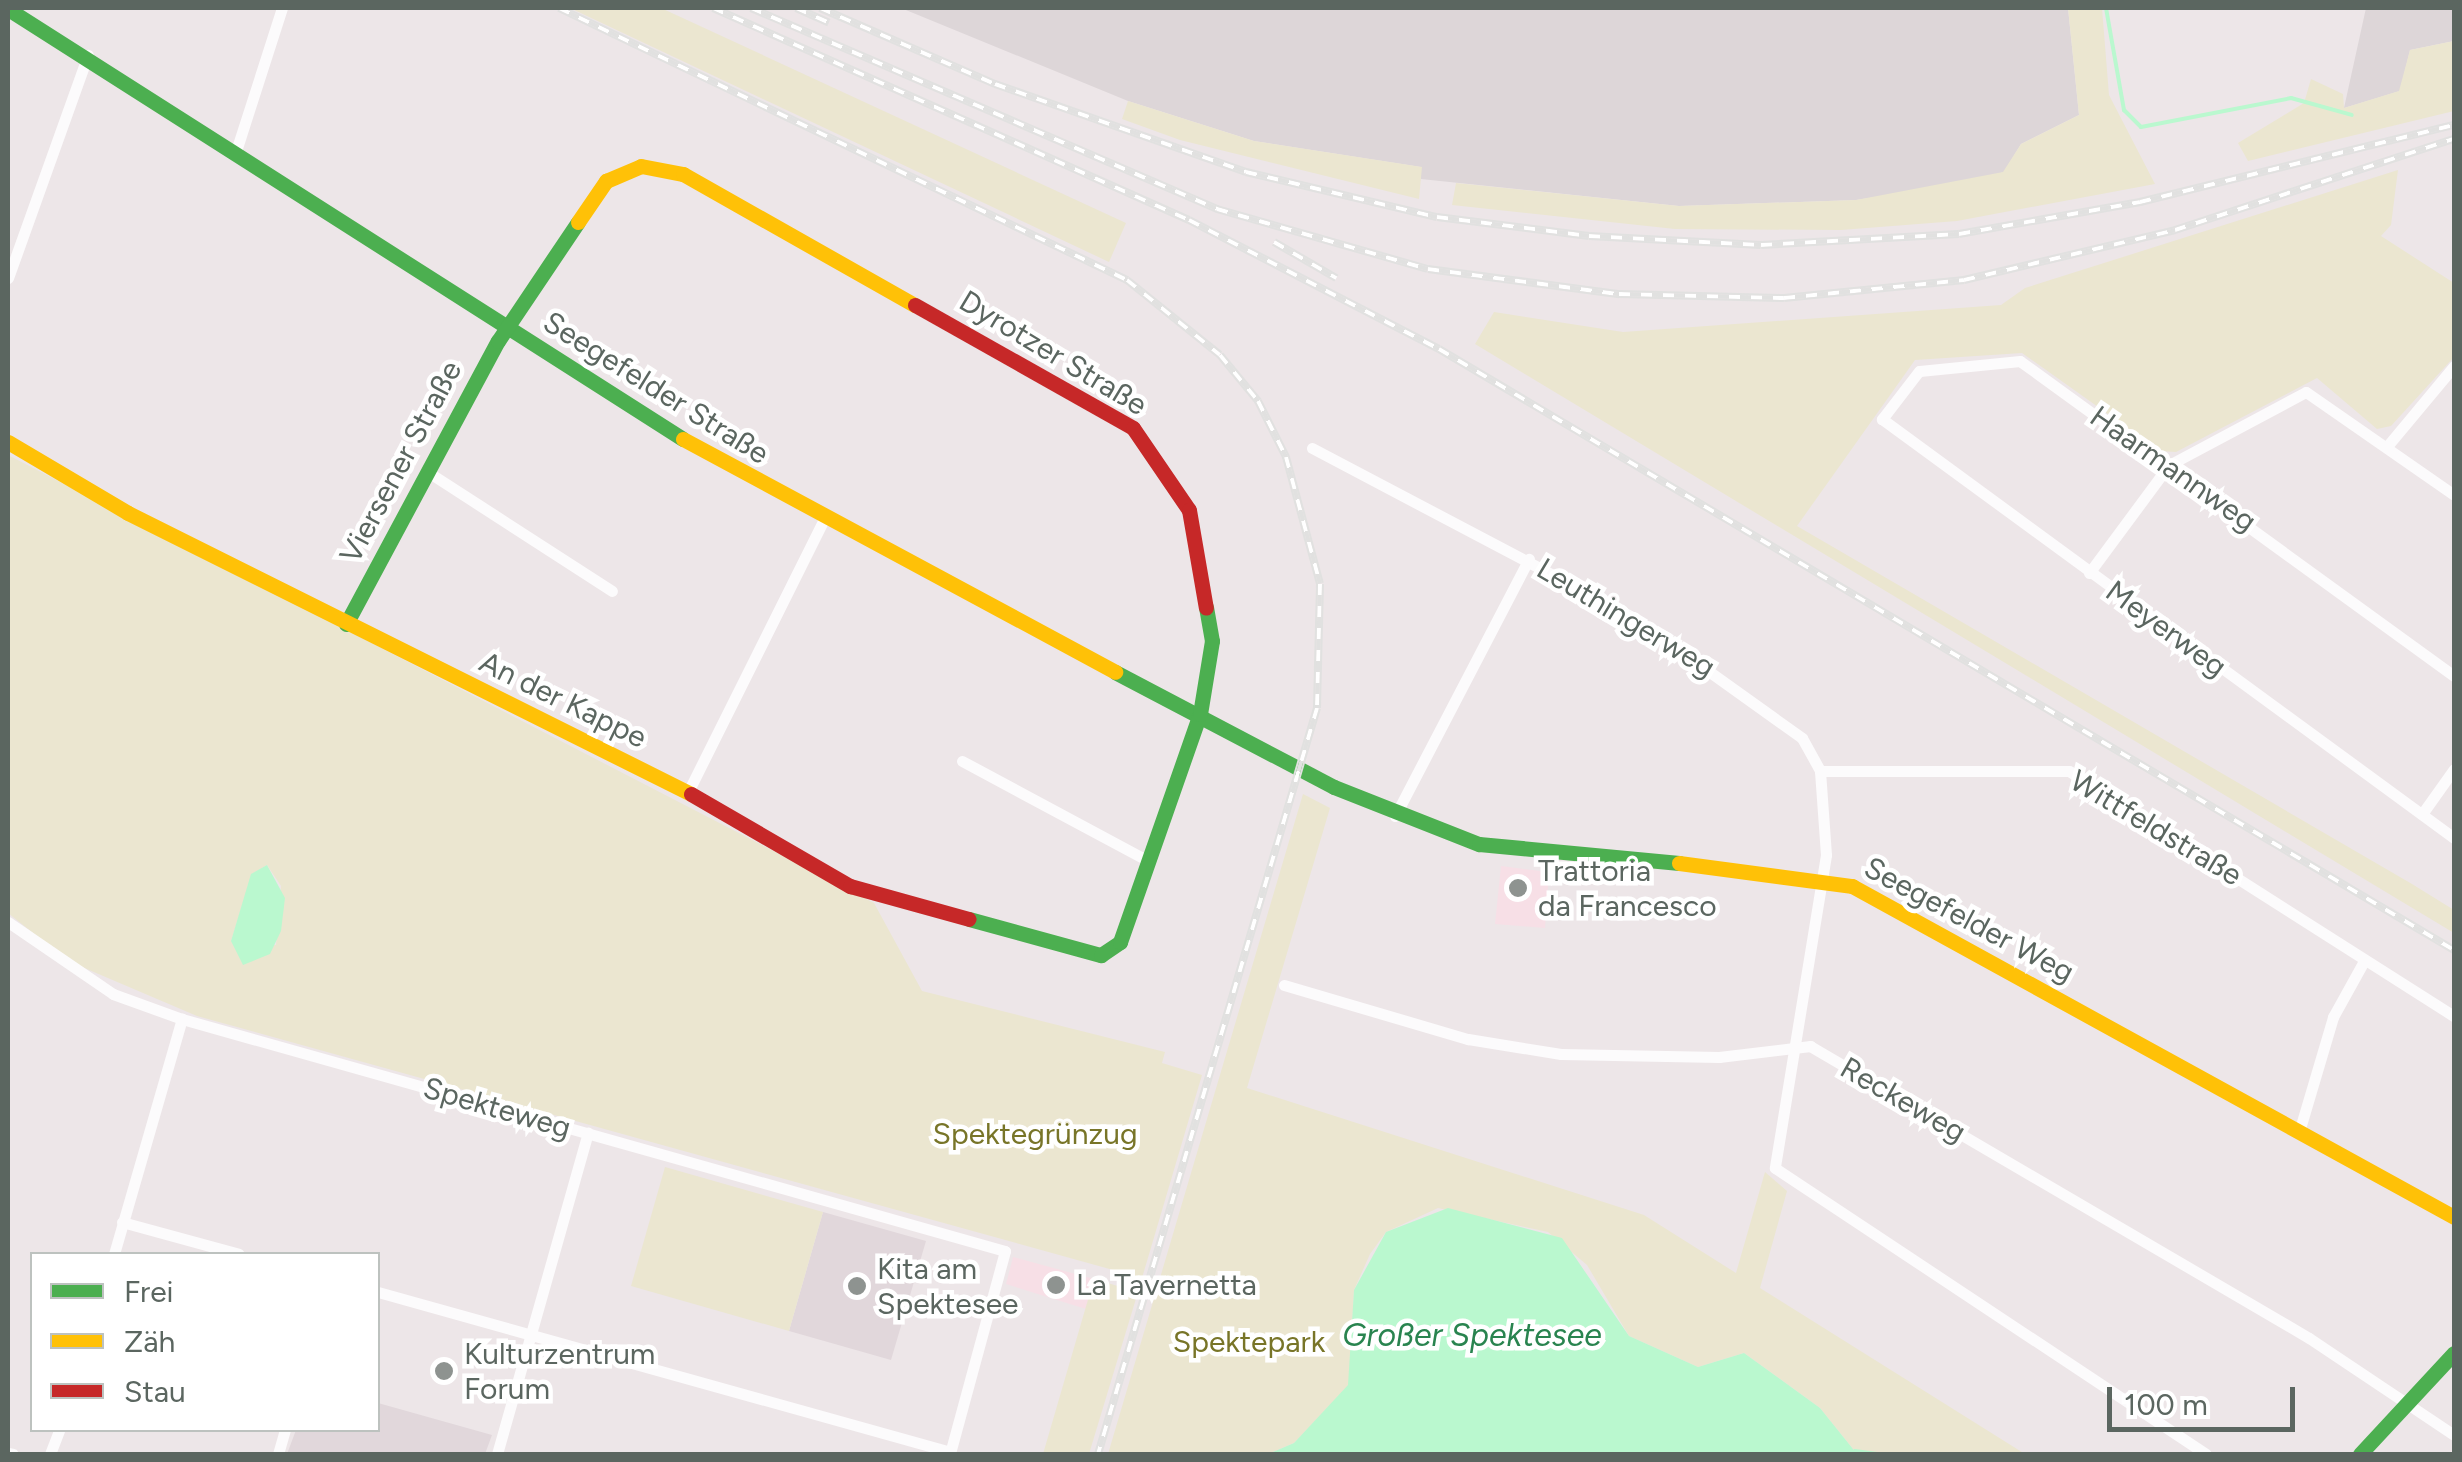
<!DOCTYPE html>
<html>
<head>
<meta charset="utf-8">
<style>
  body { margin:0 }
  #map { position:relative; width:2462px; height:1462px; overflow:hidden; background:#ede6e8; font-family:Figtree,sans-serif }
  div>[style] { position:absolute }
  .commercial>* { inset:0; background:#f7dfe6 }
  .industrial>* { inset:0; background:#ddd6d8 }
  .education>* { inset:0; background:#e1d7db }
  .green>* { inset:0; background:#ebe6d0 }
  .water>* { inset:0; background:#baf8cf }
  .stream>* { height:4px; margin:-2px; padding:0 2px; transform-origin:2px; border-radius:2px; background:#baf8cf }
  .street>* { height:11px; margin:-5.5px; padding:0 5.5px; transform-origin:5.5px; border-radius:5.5px; background:#fcfbfc }
  .fast>* { height:15px; margin:-7.5px; padding:0 7.5px; transform-origin:7.5px; border-radius:7.5px; background:#4caf50 }
  .slow>* { height:15px; margin:-7.5px; padding:0 7.5px; transform-origin:7.5px; border-radius:7.5px; background:#ffc107 }
  .jam>* { height:15px; margin:-7.5px; padding:0 7.5px; transform-origin:7.5px; border-radius:7.5px; background:#c62828 }
  .rail>* { height:8px; margin-top:-4px; transform-origin:0; background:repeating-linear-gradient(90deg,#fff 0 11px,#e1e1e0 0 22px); box-sizing:border-box; border-block:2px solid #e1e1e0 }
  .dots>* { width:28px; height:28px; translate:-50% -50%; box-sizing:border-box; border:5px solid #fff; border-radius:50% }
  span { translate:-50% -50%; white-space:nowrap; text-align:center; line-height:1.15; -webkit-text-stroke:9px #fff; paint-order:stroke }
  .street-label { font-size:30px; color:#5b6660 }
  .poi-label { font-size:30px; color:#5b6660 }
  .left { translate:0 -50%; text-align:left }
  .park-label { font-size:30px; color:#787528 }
  .water-label { font-size:32px; color:#29844f; font-style:italic }
  .frame { position:absolute; inset:0; border:10px solid #5b6660; pointer-events:none }
  .legend { position:absolute; left:30px; top:1252px; width:350px; height:180px; box-sizing:border-box; background:#fff; border:2px solid #bdc2bf; margin:0; padding:12px 18px; list-style:none; font-size:30px; color:#5b6660 }
  .legend li { display:flex; align-items:center; gap:20px; height:50px }
  .legend b { width:50px; border:2px solid #bdc2bf }
  .scale { position:absolute; left:2107px; top:1387px; width:188px; height:45px; box-sizing:border-box; border:5px solid #5b6660; border-top:0; padding-left:12px; font-size:30px; line-height:35px; white-space:nowrap; color:#5b6660; -webkit-text-stroke:8px #fff; paint-order:stroke }
</style>
</head>
<body>
<div id="map">
  <div class="commercial">
    <i style="clip-path:polygon(1501px 866px,1549px 872px,1545px 928px,1495px 924px)"></i>
    <i style="clip-path:polygon(1013px 1257px,1094px 1279px,1086px 1309px,1006px 1284px)"></i>
  </div>
  <div class="industrial">
    <i style="clip-path:polygon(901px 8px,2068px 8px,2079px 115px,2021px 144px,2004px 172px,1963px 184px,1856px 200px,1679px 206px,1421px 179px,1421px 167px,1254px 141px,1128px 101px)"></i>
    <i style="clip-path:polygon(2366px 8px,2454px 8px,2454px 41px,2410px 50px,2400px 91px,2344px 108px)"></i>
  </div>
  <div class="education">
    <i style="clip-path:polygon(823px 1212px,926px 1241px,891px 1360px,789px 1331px)"></i>
    <i style="clip-path:polygon(378px 1403px,492px 1435px,485px 1454px,287px 1454px,296px 1430px,378px 1430px)"></i>
  </div>
  <div class="green">
    <i style="clip-path:polygon(570px 8px,661px 8px,1126px 223px,1109px 262px)"></i>
    <i style="clip-path:polygon(2068px 8px,2102px 8px,2109px 95px,2155px 184px,1957px 221px,1841px 230px,1675px 229px,1452px 205px,1456px 183px,1679px 206px,1856px 200px,2003px 172px,2021px 144px,2079px 115px)"></i>
    <i style="clip-path:polygon(2454px 41px,2454px 111px,2248px 161px,2238px 143px,2304px 103px,2311px 79px,2343px 94px,2344px 108px,2399px 91px,2410px 50px)"></i>
    <i style="clip-path:polygon(1128px 101px,1254px 141px,1422px 167px,1419px 199px,1180px 140px,1122px 119px)"></i>
    <i style="clip-path:polygon(2398px 170px,2391px 225px,2381px 236px,2454px 283px,2454px 357px,2391px 426px,2377px 429px,2317px 378px,2176px 452px,2160px 451px,2022px 353px,1915px 360px,1797px 526px,2412px 884px,2454px 910px,2454px 933px,1475px 344px,1494px 312px,1623px 332px,2001px 305px,2025px 288px)"></i>
    <i style="clip-path:polygon(evenodd,8px 455px,874px 903px,922px 991px,1165px 1052px,1162px 1063px,1202px 1075px,1142px 1278px,197px 1016px,68px 961px,8px 913px,8px 455px,267px 865px,281px 886px,276px 945px,231px 941px,252px 874px,267px 865px)"></i>
    <i style="clip-path:polygon(1303px 794px,1330px 808px,1247px 1088px,1644px 1215px,1736px 1273px,1765px 1172px,1787px 1191px,1760px 1288px,2025px 1454px,1857px 1454px,1820px 1408px,1744px 1353px,1698px 1367px,1629px 1336px,1587px 1265px,1548px 1232px,1438px 1208px,1386px 1232px,1370px 1254px,1354px 1290px,1349px 1385px,1294px 1443px,1268px 1454px,1108px 1454px)"></i>
    <i style="clip-path:polygon(665px 1167px,823px 1212px,789px 1331px,631px 1286px)"></i>
    <i style="clip-path:polygon(1094px 1279px,1138px 1292px,1089px 1454px,1043px 1454px)"></i>
  </div>
  <div class="water">
    <i style="clip-path:polygon(267px 865px,285px 898px,281px 931px,270px 954px,243px 965px,231px 941px,251px 874px)"></i>
    <i style="clip-path:polygon(1448px 1208px,1562px 1238px,1629px 1336px,1698px 1367px,1744px 1353px,1820px 1408px,1857px 1454px,1268px 1454px,1294px 1443px,1348px 1385px,1354px 1290px,1386px 1232px)"></i>
  </div>
  <div class="stream">
    <i style="left:2106px;top:8px;width:104px;rotate:80deg"></i>
    <i style="left:2124px;top:110px;width:24px;rotate:45deg"></i>
    <i style="left:2141px;top:127px;width:153px;rotate:-10.9deg"></i>
    <i style="left:2291px;top:98px;width:63px;rotate:15.6deg"></i>
    <i style="left:1855px;top:1451px;width:22px;rotate:8deg"></i>
  </div>
  <div class="street">
    <i style="left:237px;top:148px;width:147px;rotate:-72.2deg"></i>
    <i style="left:8px;top:278px;width:237px;rotate:-70.3deg"></i>
    <i style="left:2389px;top:444px;width:102px;rotate:-50.2deg"></i>
    <i style="left:1312px;top:448px;width:363px;rotate:27.8deg"></i>
    <i style="left:1633px;top:617px;width:208px;rotate:35.6deg"></i>
    <i style="left:1802px;top:738px;width:38px;rotate:61deg"></i>
    <i style="left:1820px;top:771px;width:84px;rotate:85.9deg"></i>
    <i style="left:1826px;top:855px;width:317px;rotate:99.3deg"></i>
    <i style="left:1775px;top:1168px;width:517px;rotate:33.57deg"></i>
    <i style="left:428px;top:472px;width:219px;rotate:32.9deg"></i>
    <i style="left:2089px;top:573px;width:134px;rotate:-53.5deg"></i>
    <i style="left:2169px;top:465px;width:155px;rotate:-28.1deg"></i>
    <i style="left:2306px;top:392px;width:180px;rotate:34.8deg"></i>
    <i style="left:2454px;top:676px;width:536px;rotate:-144.03deg"></i>
    <i style="left:2020px;top:361px;width:101px;rotate:174.3deg"></i>
    <i style="left:1919px;top:371px;width:61px;rotate:127.6deg"></i>
    <i style="left:1882px;top:419px;width:709px;rotate:36.22deg"></i>
    <i style="left:962px;top:761px;width:210px;rotate:28.2deg"></i>
    <i style="left:1820px;top:771px;width:249px"></i>
    <i style="left:2069px;top:771px;width:456px;rotate:32.5deg"></i>
    <i style="left:688px;top:792px;width:305px;rotate:-63.5deg"></i>
    <i style="left:2422px;top:814px;width:55px;rotate:-54.6deg"></i>
    <i style="left:1395px;top:816px;width:290px;rotate:-62.5deg"></i>
    <i style="left:8px;top:922px;width:127px;rotate:34.4deg"></i>
    <i style="left:113px;top:994px;width:73px;rotate:19.9deg"></i>
    <i style="left:182px;top:1019px;width:855px;rotate:15.74deg"></i>
    <i style="left:1005px;top:1251px;width:210px;rotate:105.2deg"></i>
    <i style="left:1284px;top:985px;width:192px;rotate:16.4deg"></i>
    <i style="left:1468px;top:1039px;width:94px;rotate:9.2deg"></i>
    <i style="left:1561px;top:1054px;width:158px;rotate:1.1deg"></i>
    <i style="left:1719px;top:1057px;width:92px;rotate:-6.9deg"></i>
    <i style="left:1810px;top:1046px;width:578px;rotate:30.33deg"></i>
    <i style="left:2309px;top:1338px;width:174px;rotate:33.8deg"></i>
    <i style="left:2299px;top:1132px;width:120px;rotate:-73.5deg"></i>
    <i style="left:2333px;top:1017px;width:64px;rotate:-61deg"></i>
    <i style="left:122px;top:1222px;width:121px;rotate:15.3deg"></i>
    <i style="left:114px;top:1254px;width:245px;rotate:-73.9deg"></i>
    <i style="left:378px;top:1292px;width:591px;rotate:15.61deg"></i>
    <i style="left:8px;top:1453px;width:5px;rotate:11deg"></i>
    <i style="left:50px;top:1454px;width:26px;rotate:-69deg"></i>
    <i style="left:278px;top:1454px;width:25px;rotate:-74deg"></i>
    <i style="left:497px;top:1454px;width:334px;rotate:-74.2deg"></i>
  </div>
  <div class="fast">
    <i style="left:8px;top:9px;width:800px;rotate:32.5deg"></i>
    <i style="left:346px;top:624px;width:321px;rotate:-61.8deg"></i>
    <i style="left:498px;top:341px;width:143px;rotate:-56.1deg"></i>
    <i style="left:1115px;top:672px;width:247px;rotate:27.7deg"></i>
    <i style="left:1334px;top:787px;width:156px;rotate:21.5deg"></i>
    <i style="left:1479px;top:844px;width:201px;rotate:5.4deg"></i>
    <i style="left:969px;top:919px;width:137px;rotate:15.3deg"></i>
    <i style="left:1101px;top:955px;width:23px;rotate:-34deg"></i>
    <i style="left:1120px;top:942px;width:242px;rotate:-70.7deg"></i>
    <i style="left:1200px;top:714px;width:74px;rotate:-80.7deg"></i>
    <i style="left:1212px;top:641px;width:34px;rotate:-100deg"></i>
    <i style="left:2360px;top:1454px;width:138px;rotate:-47.1deg"></i>
  </div>
  <div class="slow">
    <i style="left:578px;top:222px;width:50px;rotate:-55.7deg"></i>
    <i style="left:606px;top:181px;width:38px;rotate:-23deg"></i>
    <i style="left:641px;top:166px;width:43px;rotate:10.8deg"></i>
    <i style="left:683px;top:174px;width:266px;rotate:29.5deg"></i>
    <i style="left:683px;top:439px;width:491px;rotate:28.3deg"></i>
    <i style="left:8px;top:442px;width:139px;rotate:30.6deg"></i>
    <i style="left:128px;top:513px;width:629px;rotate:26.52deg"></i>
    <i style="left:1679px;top:863px;width:175px;rotate:7.6deg"></i>
    <i style="left:1852px;top:886px;width:687px;rotate:28.8deg"></i>
  </div>
  <div class="jam">
    <i style="left:915px;top:305px;width:250px;rotate:29.4deg"></i>
    <i style="left:1133px;top:428px;width:99px;rotate:55.7deg"></i>
    <i style="left:1189px;top:510px;width:99px;rotate:80.2deg"></i>
    <i style="left:691px;top:794px;width:184px;rotate:30.1deg"></i>
    <i style="left:850px;top:886px;width:123px;rotate:15.5deg"></i>
  </div>
  <div class="rail">
    <i style="left:559px;top:8px;width:630px;rotate:25.59deg"></i>
    <i style="left:1127px;top:280px;width:119px;rotate:38.9deg"></i>
    <i style="left:1220px;top:355px;width:60px;rotate:50.4deg"></i>
    <i style="left:1258px;top:401px;width:63px;rotate:63.4deg"></i>
    <i style="left:1286px;top:457px;width:131px;rotate:75deg"></i>
    <i style="left:1320px;top:584px;width:124px;rotate:91.4deg"></i>
    <i style="left:1317px;top:708px;width:777px;rotate:106.36deg"></i>
    <i style="left:713px;top:8px;width:521px;rotate:24.01deg"></i>
    <i style="left:1189px;top:220px;width:281px;rotate:27.3deg"></i>
    <i style="left:1439px;top:349px;width:1180px;rotate:30.63deg"></i>
    <i style="left:751px;top:8px;width:508px;rotate:23.33deg"></i>
    <i style="left:1217px;top:209px;width:219px;rotate:15.9deg"></i>
    <i style="left:1428px;top:269px;width:193px;rotate:7.5deg"></i>
    <i style="left:1619px;top:294px;width:165px;rotate:1.4deg"></i>
    <i style="left:1784px;top:298px;width:181px;rotate:-5.7deg"></i>
    <i style="left:1964px;top:280px;width:217px;rotate:-13.3deg"></i>
    <i style="left:2175px;top:230px;width:293px;rotate:-18.1deg"></i>
    <i style="left:796px;top:8px;width:36px;rotate:24deg"></i>
    <i style="left:820px;top:8px;width:191px;rotate:23.5deg"></i>
    <i style="left:995px;top:84px;width:266px;rotate:19.3deg"></i>
    <i style="left:1246px;top:172px;width:196px;rotate:13.3deg"></i>
    <i style="left:1437px;top:217px;width:153px;rotate:7.1deg"></i>
    <i style="left:1589px;top:236px;width:172px;rotate:3deg"></i>
    <i style="left:1761px;top:245px;width:198px;rotate:-3.2deg"></i>
    <i style="left:1959px;top:234px;width:184px;rotate:-10deg"></i>
    <i style="left:2140px;top:202px;width:323px;rotate:-13.8deg"></i>
    <i style="left:1274px;top:242px;width:72px;rotate:30.1deg"></i>
  </div>
  <div class="dots">
    <i style="left:1518px;top:888px;background:#8e9390"></i>
    <i style="left:1056px;top:1285px;background:#8e9390"></i>
    <i style="left:857px;top:1286px;background:#8e9390"></i>
    <i style="left:444px;top:1371px;background:#8e9390"></i>
  </div>
  <div class="street-label">
    <span style="left:1053px;top:353px;rotate:31deg">Dyrotzer Straße</span>
    <span style="left:656px;top:388px;rotate:32deg">Seegefelder Straße</span>
    <span style="left:401px;top:462px;rotate:-62deg">Viersener Straße</span>
    <span style="left:2173px;top:469px;rotate:35deg">Haarmannweg</span>
    <span style="left:1626px;top:618px;rotate:31deg">Leuthingerweg</span>
    <span style="left:2166px;top:629px;rotate:36deg">Meyerweg</span>
    <span style="left:563px;top:700px;rotate:26deg">An der Kappe</span>
    <span style="left:2156px;top:828px;rotate:31deg">Wittfeldstraße</span>
    <span style="left:1969px;top:920px;rotate:28deg">Seegefelder Weg</span>
    <span style="left:1903px;top:1100px;rotate:30deg">Reckeweg</span>
    <span style="left:497px;top:1108px;rotate:16deg">Spekteweg</span>
  </div>
  <div class="poi-label">
    <span class="left" style="left:1538px;top:888px">Trattoria<br>da Francesco</span>
    <span class="left" style="left:877px;top:1286px">Kita am<br>Spektesee</span>
    <span class="left" style="left:1076px;top:1285px">La Tavernetta</span>
    <span class="left" style="left:464px;top:1371px">Kulturzentrum<br>Forum</span>
  </div>
  <div class="park-label">
    <span style="left:1035px;top:1134px">Spektegrünzug</span>
    <span style="left:1249px;top:1342px">Spektepark</span>
  </div>
  <div class="water-label">
    <span style="left:1472px;top:1335px">Großer Spektesee</span>
  </div>
  <div class="frame"></div>
  <ul class="legend">
  <li><b style="height:12px;background:#4caf50"></b>Frei</li>
  <li><b style="height:12px;background:#ffc107"></b>Zäh</li>
  <li><b style="height:12px;background:#c62828"></b>Stau</li>
  </ul>
  <div class="scale">100 m</div>
</div>
</body>
</html>
